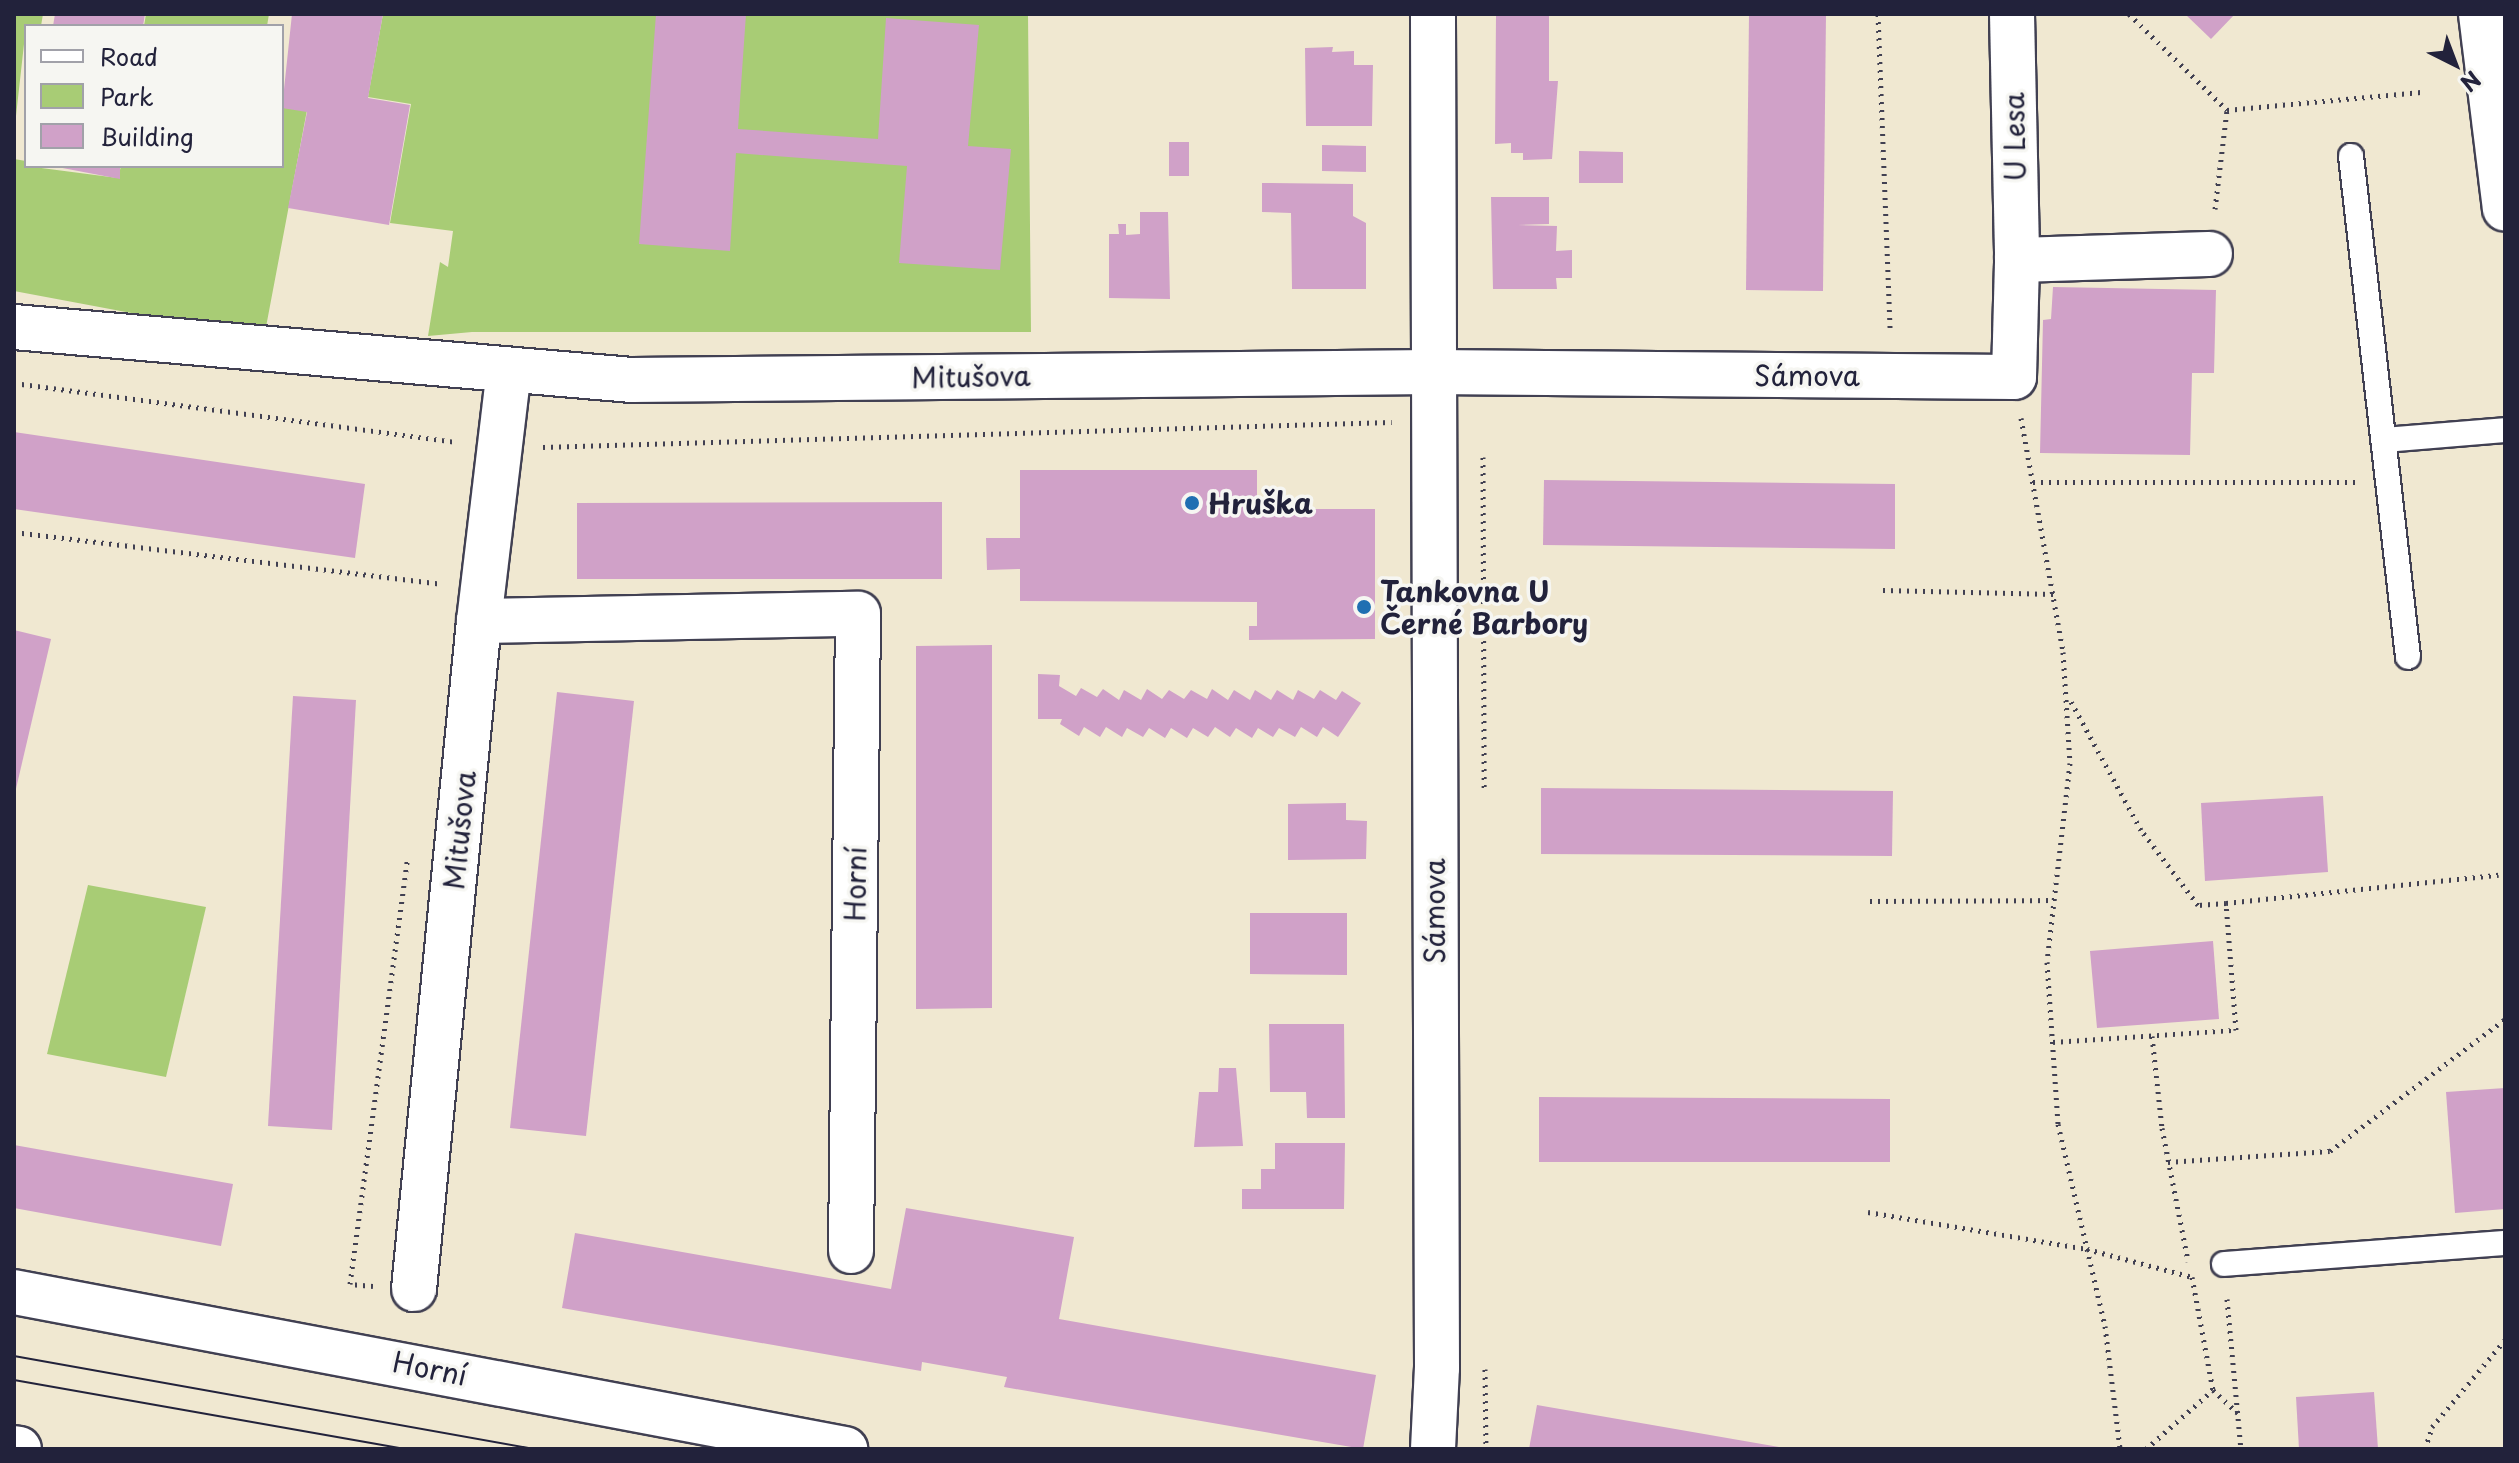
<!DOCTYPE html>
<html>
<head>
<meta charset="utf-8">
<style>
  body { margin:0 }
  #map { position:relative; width:2519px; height:1463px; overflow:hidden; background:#f0e8d1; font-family:"Playpen Sans",sans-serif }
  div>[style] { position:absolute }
  .green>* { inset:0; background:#a8cc75 }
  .building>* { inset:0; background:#d0a1c8 }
  .path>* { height:5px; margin-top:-2.5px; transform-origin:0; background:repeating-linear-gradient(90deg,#414052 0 2px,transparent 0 8px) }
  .roads { filter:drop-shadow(2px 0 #414052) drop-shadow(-2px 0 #414052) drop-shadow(0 2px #414052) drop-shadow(0 -2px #414052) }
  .service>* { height:24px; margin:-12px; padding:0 12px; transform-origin:12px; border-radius:12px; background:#fff }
  .minor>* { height:44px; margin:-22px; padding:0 22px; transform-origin:22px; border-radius:22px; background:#fff }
  .primary>* { height:44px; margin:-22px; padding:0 22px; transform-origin:22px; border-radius:22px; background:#fff }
  .tram>* { height:2px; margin:-1px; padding:0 1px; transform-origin:1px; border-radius:1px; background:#22223b }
  .dots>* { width:22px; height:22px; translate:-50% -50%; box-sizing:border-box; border:4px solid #f6f6f2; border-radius:50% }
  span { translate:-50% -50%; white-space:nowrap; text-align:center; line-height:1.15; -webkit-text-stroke:7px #f6f6f2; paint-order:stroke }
  .street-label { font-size:28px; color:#22223b }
  .poi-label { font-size:28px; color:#22223b; font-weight:700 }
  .left { translate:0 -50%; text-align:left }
  .frame { position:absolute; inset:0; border:16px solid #22223b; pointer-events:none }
  .legend { position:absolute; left:24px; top:24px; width:260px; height:144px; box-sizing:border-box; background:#f6f6f2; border:2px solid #a1a1a9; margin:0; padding:10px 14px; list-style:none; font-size:24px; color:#22223b }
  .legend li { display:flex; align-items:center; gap:16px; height:40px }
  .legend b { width:40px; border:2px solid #a1a1a9 }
  .north { position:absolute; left:2415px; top:24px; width:80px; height:80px; -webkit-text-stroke:6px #f6f6f2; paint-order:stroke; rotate:138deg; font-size:22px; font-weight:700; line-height:32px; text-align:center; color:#22223b }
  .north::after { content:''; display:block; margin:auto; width:28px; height:36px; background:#22223b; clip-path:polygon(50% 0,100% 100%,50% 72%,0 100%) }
</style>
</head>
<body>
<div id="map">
  <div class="green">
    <i style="clip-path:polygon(14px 14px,43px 14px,41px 26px,26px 26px,14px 134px)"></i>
    <i style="clip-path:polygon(146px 14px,269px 14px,267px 26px,144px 26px)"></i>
    <i style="clip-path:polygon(383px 14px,1028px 14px,1031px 332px,472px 332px,428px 336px,440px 262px,448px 267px,453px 231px,390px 223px,411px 104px,368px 97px)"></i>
    <i style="clip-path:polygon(282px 106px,307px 110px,266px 327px,142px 315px,14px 291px,14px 159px,26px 161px,26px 166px,118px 178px,121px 166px,282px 166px)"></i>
    <i style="clip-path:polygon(88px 885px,206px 907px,166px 1077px,47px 1054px)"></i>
  </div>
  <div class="building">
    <i style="clip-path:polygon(55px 14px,145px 14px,143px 26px,53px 26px)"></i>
    <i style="clip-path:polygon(292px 14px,383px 14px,368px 98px,410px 105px,389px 225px,288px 208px,307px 112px,282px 108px)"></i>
    <i style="clip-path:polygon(656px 14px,746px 14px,738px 129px,878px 139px,886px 18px,979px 25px,968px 146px,1011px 149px,1000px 270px,899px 263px,907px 166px,736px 153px,730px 251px,639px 244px)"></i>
    <i style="clip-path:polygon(1496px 14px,1549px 14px,1549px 81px,1558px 81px,1552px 159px,1523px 160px,1523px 153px,1511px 153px,1511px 143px,1495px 144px)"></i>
    <i style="clip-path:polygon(1749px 14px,1826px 14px,1823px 291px,1746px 290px)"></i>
    <i style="clip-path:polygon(2185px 14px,2235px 14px,2211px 39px)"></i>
    <i style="clip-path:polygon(1333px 47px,1332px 52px,1354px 51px,1354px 65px,1373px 65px,1372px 126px,1306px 126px,1305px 48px)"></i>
    <i style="clip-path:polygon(1169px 142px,1189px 142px,1189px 176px,1169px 176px)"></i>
    <i style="clip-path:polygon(1322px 145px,1366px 146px,1366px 172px,1322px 171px)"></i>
    <i style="clip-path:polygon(1579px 151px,1623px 152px,1623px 183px,1579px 183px)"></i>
    <i style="clip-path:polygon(52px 166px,120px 166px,120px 179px)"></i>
    <i style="clip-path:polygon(1262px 183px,1353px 184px,1353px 216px,1366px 223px,1366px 289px,1292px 289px,1291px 213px,1262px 212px)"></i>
    <i style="clip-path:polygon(1491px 197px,1549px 197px,1549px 224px,1518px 225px,1557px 226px,1556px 251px,1572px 250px,1572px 278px,1556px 278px,1557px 289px,1493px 289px)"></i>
    <i style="clip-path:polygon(1140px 212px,1168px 212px,1170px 299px,1109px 298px,1109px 234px,1119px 234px,1118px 224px,1126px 224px,1126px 235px,1140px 234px)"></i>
    <i style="clip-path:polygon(2053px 287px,2216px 290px,2214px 373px,2192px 373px,2190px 455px,2040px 453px,2043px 320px,2051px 319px)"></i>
    <i style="clip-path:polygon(14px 432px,365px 484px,355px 558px,14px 509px)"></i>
    <i style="clip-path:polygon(1020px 470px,1257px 470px,1257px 509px,1375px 509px,1375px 639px,1249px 640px,1249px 626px,1257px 626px,1257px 602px,1020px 601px,1020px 569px,987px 570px,986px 538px,1020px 538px)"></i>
    <i style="clip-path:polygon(1544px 480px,1895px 484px,1895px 549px,1543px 545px)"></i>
    <i style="clip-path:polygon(942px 502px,942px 579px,577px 579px,577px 503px)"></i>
    <i style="clip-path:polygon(14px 630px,51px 639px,15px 793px,14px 793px)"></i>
    <i style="clip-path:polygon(992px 645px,992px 1008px,916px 1009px,916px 646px)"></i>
    <i style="clip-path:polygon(1038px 674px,1060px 675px,1059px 686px,1076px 696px,1081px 688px,1097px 697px,1103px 689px,1119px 700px,1124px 690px,1141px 700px,1147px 689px,1162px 699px,1169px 690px,1184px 699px,1191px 690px,1207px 699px,1212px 689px,1228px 700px,1234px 690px,1250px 700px,1255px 690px,1271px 700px,1277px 690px,1293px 700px,1298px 690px,1314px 699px,1320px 690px,1336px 700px,1342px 691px,1361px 703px,1338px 737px,1323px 727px,1317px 737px,1301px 727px,1295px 737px,1279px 728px,1273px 737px,1258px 728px,1252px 738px,1236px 728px,1230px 737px,1215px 727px,1208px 737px,1193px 728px,1187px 738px,1171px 728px,1165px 738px,1149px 728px,1143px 737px,1127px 728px,1122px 737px,1106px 727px,1100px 737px,1084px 727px,1079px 736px,1060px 724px,1062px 719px,1038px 719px)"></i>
    <i style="clip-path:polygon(557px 692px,634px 701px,586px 1136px,510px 1128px)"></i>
    <i style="clip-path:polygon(293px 696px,356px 700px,332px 1130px,268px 1126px)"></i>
    <i style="clip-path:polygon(1541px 788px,1893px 791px,1892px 856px,1541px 854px)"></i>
    <i style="clip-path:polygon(2323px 796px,2328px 872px,2205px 881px,2201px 803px)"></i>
    <i style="clip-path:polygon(1346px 803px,1346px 820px,1367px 821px,1366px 859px,1288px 860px,1288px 804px)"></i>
    <i style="clip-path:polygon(1250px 913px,1347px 913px,1347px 975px,1250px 974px)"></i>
    <i style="clip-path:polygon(2213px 941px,2219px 1019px,2097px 1028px,2090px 951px)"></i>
    <i style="clip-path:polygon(1269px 1024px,1344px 1024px,1345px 1118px,1307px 1118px,1306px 1092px,1270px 1092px)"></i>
    <i style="clip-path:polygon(1219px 1068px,1236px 1068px,1243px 1146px,1194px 1147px,1199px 1092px,1218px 1092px)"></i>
    <i style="clip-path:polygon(2505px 1088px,2505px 1209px,2455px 1213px,2446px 1092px)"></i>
    <i style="clip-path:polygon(1539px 1097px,1890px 1099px,1890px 1162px,1539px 1162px)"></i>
    <i style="clip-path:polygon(1275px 1143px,1345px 1143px,1344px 1209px,1242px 1209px,1242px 1189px,1261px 1189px,1261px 1169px,1275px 1169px)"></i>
    <i style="clip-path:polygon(14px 1145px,233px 1184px,221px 1246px,14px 1208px)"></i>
    <i style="clip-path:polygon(906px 1208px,1074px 1237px,1059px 1319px,1376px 1375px,1363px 1449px,1004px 1387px,1007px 1377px,922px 1362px,921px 1371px,562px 1308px,575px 1233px,891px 1289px)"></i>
    <i style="clip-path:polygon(2374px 1392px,2378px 1449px,2299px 1449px,2296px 1397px)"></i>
    <i style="clip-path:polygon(1537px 1405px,1779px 1447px,1779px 1449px,1529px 1449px)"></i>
  </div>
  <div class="path">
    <i style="left:1878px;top:14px;width:319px;rotate:87.8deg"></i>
    <i style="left:2129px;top:14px;width:137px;rotate:44.4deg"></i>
    <i style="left:2215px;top:209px;width:100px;rotate:-83.1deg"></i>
    <i style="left:2227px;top:110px;width:195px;rotate:-5.3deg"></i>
    <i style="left:14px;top:383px;width:447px;rotate:7.6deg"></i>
    <i style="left:2021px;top:418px;width:238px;rotate:79.8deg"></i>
    <i style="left:2063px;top:652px;width:111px;rotate:86.4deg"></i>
    <i style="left:2070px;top:763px;width:200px;rotate:96.6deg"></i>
    <i style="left:2047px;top:962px;width:162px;rotate:86.1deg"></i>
    <i style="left:2058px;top:1124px;width:207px;rotate:76.9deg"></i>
    <i style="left:2105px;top:1326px;width:124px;rotate:83deg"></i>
    <i style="left:543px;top:447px;width:849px;rotate:-1.69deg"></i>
    <i style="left:1483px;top:457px;width:334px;rotate:89.8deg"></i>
    <i style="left:2033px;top:482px;width:323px"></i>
    <i style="left:14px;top:532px;width:430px;rotate:6.9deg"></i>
    <i style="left:1883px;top:590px;width:171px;rotate:1.3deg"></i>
    <i style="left:1870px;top:901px;width:182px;rotate:-0.3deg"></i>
    <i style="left:2226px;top:903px;width:274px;rotate:-5.9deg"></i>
    <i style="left:2152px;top:1036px;width:93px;rotate:83.8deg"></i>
    <i style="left:2162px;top:1128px;width:136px;rotate:78.9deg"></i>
    <i style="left:2053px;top:1042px;width:183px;rotate:-3.8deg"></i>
    <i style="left:2236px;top:1030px;width:127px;rotate:-94.5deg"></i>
    <i style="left:2226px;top:903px;width:28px;rotate:176deg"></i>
    <i style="left:2198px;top:905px;width:94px;rotate:-127.2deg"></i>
    <i style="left:2141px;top:830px;width:150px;rotate:-118.6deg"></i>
    <i style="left:2168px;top:1162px;width:162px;rotate:-3.9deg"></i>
    <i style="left:2330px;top:1151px;width:219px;rotate:-37deg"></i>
    <i style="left:1868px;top:1212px;width:222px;rotate:9.6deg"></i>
    <i style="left:2087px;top:1249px;width:109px;rotate:14.9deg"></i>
    <i style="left:2192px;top:1277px;width:115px;rotate:79.5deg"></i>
    <i style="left:2213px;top:1390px;width:34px;rotate:43deg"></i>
    <i style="left:373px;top:1286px;width:23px;rotate:-175deg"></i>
    <i style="left:350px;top:1284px;width:431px;rotate:-82.3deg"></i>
    <i style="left:2227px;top:1299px;width:151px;rotate:84.7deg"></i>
    <i style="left:1485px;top:1369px;width:80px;rotate:89.3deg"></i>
    <i style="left:2146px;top:1449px;width:89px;rotate:-41.4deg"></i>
    <i style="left:2425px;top:1449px;width:23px;rotate:-72deg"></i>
    <i style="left:2432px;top:1427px;width:114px;rotate:-50deg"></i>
  </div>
  <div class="roads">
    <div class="service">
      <i style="left:2351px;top:156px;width:504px;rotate:83.51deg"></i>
      <i style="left:2384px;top:440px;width:121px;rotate:-4.7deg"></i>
      <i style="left:2224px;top:1264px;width:282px;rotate:-4.3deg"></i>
    </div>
    <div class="minor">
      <i style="left:2012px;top:14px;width:246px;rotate:88.8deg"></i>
      <i style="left:14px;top:327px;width:620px;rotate:4.9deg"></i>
      <i style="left:632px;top:380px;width:800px;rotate:-0.57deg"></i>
      <i style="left:1432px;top:372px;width:582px;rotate:0.49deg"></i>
      <i style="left:2014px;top:377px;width:117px;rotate:-88.5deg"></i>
      <i style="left:2017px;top:260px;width:193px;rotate:-1.8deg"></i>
      <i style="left:479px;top:621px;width:379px;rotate:-1.1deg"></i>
      <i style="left:858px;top:614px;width:637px;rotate:90.63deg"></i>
      <i style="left:414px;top:1289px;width:671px;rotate:-84.44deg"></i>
      <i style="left:479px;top:621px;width:252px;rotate:-83.2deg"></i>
      <i style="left:14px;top:1292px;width:846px;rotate:10.7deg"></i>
      <i style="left:14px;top:1448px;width:5px;rotate:11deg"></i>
      <i style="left:1433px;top:1449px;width:81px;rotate:-87.2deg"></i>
      <i style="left:1437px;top:1368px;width:1354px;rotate:-90.17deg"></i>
    </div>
    <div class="primary">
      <i style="left:2481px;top:14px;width:196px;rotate:83deg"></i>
    </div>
  </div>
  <div class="tram">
    <i style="left:14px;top:1356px;width:528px;rotate:10.14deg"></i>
    <i style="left:14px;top:1380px;width:397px;rotate:10deg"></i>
  </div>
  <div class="dots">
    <i style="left:1192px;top:503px;background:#1f6fb2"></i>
    <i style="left:1364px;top:607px;background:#1f6fb2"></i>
  </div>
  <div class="street-label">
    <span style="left:2014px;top:137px;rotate:-91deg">U Lesa</span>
    <span style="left:1807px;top:375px">Sámova</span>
    <span style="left:971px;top:376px;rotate:-1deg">Mitušova</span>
    <span style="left:459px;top:830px;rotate:-84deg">Mitušova</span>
    <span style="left:855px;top:884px;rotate:-89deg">Horní</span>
    <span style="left:1434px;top:911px;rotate:-90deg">Sámova</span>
    <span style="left:430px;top:1368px;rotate:11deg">Horní</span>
  </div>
  <div class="poi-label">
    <span class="left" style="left:1208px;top:503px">Hruška</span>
    <span class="left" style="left:1380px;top:607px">Tankovna U<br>Černé Barbory</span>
  </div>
  <div class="frame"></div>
  <ul class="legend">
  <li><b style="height:10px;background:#fff"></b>Road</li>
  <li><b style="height:22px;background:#a8cc75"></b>Park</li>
  <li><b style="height:22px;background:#d0a1c8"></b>Building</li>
  </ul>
  <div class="north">N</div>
</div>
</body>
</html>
